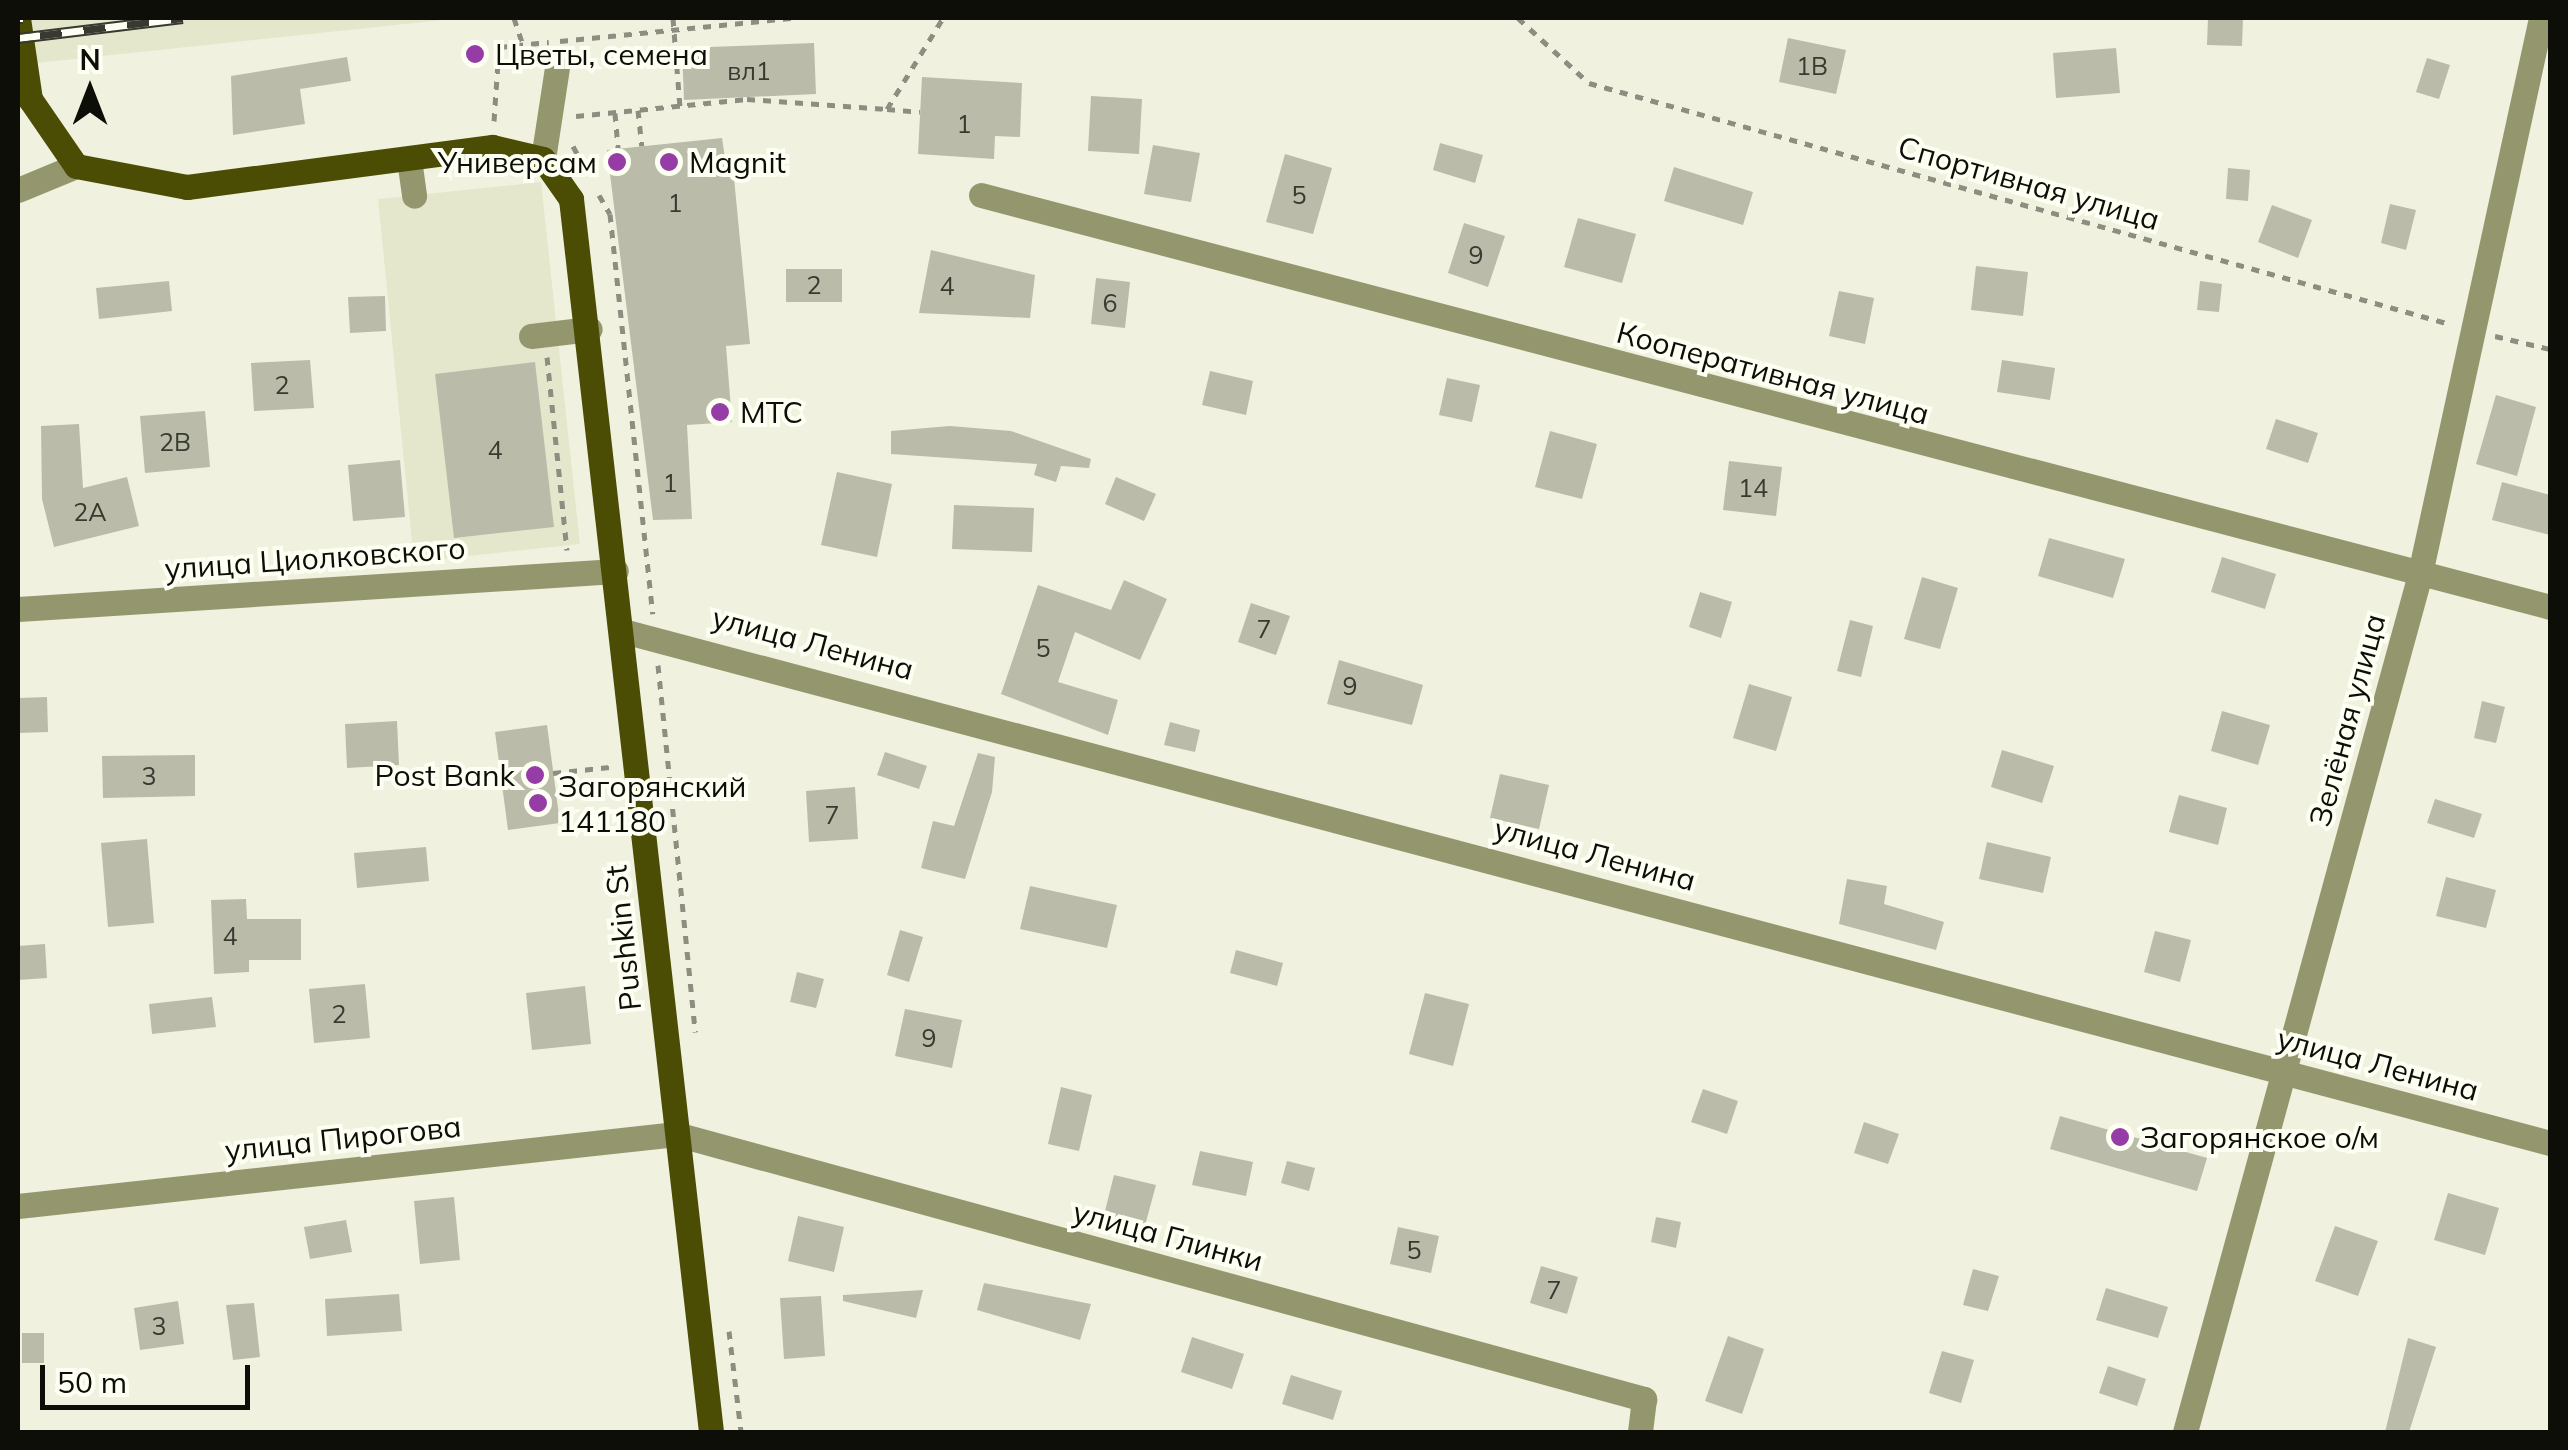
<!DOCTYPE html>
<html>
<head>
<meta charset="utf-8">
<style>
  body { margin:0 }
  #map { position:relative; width:2568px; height:1450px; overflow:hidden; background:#f0f2df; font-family:Mulish,sans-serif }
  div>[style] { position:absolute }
  .built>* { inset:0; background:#e5e7cd }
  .building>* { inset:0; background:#babca9 }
  .path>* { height:5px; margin-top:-2.5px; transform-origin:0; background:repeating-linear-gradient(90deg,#8d8e81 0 8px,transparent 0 16px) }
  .minor>* { height:25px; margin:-12.5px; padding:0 12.5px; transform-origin:12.5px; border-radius:12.5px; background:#94976e }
  .major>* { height:25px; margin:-12.5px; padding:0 12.5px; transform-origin:12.5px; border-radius:12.5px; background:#4b4d04 }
  .rail>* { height:11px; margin-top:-5.5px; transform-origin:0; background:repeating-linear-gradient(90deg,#fefff3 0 22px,#383930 0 44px); box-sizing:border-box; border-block:2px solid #383930 }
  .dots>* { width:28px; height:28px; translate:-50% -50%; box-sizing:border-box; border:5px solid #fefff3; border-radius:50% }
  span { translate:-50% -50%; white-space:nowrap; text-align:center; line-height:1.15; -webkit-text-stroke:8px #fefff3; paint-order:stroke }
  .number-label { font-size:25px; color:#383a30 }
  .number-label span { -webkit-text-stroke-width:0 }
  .poi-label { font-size:30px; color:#0d0e08 }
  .left { translate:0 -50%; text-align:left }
  .right { translate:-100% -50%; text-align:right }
  .street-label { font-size:30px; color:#0d0e08 }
  .frame { position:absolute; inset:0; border:20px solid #0d0e08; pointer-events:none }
  .north { position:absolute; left:40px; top:40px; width:100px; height:100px; -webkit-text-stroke:8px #fefff3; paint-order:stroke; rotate:0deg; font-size:28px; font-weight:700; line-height:40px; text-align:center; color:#0d0e08 }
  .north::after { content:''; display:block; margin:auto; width:35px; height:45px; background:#0d0e08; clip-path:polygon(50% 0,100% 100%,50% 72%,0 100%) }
  .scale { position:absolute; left:40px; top:1365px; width:210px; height:45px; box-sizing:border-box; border:5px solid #0d0e08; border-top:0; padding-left:12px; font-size:30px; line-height:35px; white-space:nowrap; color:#0d0e08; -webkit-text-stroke:8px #fefff3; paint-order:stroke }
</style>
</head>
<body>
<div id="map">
  <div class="built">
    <i style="clip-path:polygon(18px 18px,462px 18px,18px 65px)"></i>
    <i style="clip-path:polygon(541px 182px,580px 544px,414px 562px,378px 199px)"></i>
  </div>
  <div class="building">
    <i style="clip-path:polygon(2208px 18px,2243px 18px,2242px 46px,2207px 45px)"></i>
    <i style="clip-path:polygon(1788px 38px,1846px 50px,1836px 94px,1779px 82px)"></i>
    <i style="clip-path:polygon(814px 43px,816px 94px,684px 100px,682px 48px)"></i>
    <i style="clip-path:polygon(2116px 48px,2120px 93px,2056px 98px,2053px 53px)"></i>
    <i style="clip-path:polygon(347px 57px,351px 81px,300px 89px,305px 124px,233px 135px,231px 76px)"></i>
    <i style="clip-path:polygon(2427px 58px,2450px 65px,2439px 99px,2416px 92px)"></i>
    <i style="clip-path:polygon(922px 77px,1022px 83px,1020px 137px,995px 136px,994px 159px,918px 154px)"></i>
    <i style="clip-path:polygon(1091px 96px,1142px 99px,1139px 154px,1088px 151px)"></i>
    <i style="clip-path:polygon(722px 138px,725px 158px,732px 157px,750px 344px,726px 346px,732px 422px,687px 425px,692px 519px,653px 520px,607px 150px)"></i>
    <i style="clip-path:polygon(1440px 143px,1483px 155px,1475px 183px,1433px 170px)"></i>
    <i style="clip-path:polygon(1153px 145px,1200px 153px,1191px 202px,1144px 194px)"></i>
    <i style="clip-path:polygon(1285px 154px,1332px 168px,1313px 234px,1266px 222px)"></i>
    <i style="clip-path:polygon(1674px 167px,1753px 192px,1743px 225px,1664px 201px)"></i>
    <i style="clip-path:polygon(2228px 168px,2250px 170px,2248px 201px,2226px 199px)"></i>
    <i style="clip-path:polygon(2390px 204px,2416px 210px,2406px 250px,2381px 243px)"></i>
    <i style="clip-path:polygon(2272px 205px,2312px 220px,2298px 258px,2258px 242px)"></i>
    <i style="clip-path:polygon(1578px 218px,1636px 234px,1622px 283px,1564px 267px)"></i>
    <i style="clip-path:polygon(1464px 223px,1505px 236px,1488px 287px,1448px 273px)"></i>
    <i style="clip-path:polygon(931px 250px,1035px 275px,1030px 318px,919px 313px)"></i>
    <i style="clip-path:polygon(1976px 266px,2028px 272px,2023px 316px,1971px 310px)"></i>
    <i style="clip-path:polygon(786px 269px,842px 269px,842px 302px,786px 302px)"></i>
    <i style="clip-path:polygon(1096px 278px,1130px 282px,1125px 328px,1091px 324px)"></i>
    <i style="clip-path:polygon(169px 281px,172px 311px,99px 319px,96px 288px)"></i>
    <i style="clip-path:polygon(2200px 281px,2222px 284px,2219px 312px,2197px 310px)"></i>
    <i style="clip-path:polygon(1839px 291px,1874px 298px,1865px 344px,1829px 336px)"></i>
    <i style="clip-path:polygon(385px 296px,386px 331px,350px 333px,348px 297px)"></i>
    <i style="clip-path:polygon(310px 360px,314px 408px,254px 411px,251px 363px)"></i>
    <i style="clip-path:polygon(2002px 360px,2055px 368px,2050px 400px,1997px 392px)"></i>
    <i style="clip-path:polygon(535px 362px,554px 527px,454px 538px,435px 374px)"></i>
    <i style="clip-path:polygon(1210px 371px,1253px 381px,1246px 415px,1202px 405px)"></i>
    <i style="clip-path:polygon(1447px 378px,1480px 385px,1472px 422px,1439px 415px)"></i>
    <i style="clip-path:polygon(2496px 395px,2536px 407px,2517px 476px,2476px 464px)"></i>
    <i style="clip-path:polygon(205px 411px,210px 467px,145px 473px,140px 416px)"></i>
    <i style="clip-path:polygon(2276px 419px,2318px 433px,2308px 463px,2266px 449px)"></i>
    <i style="clip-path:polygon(79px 424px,83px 488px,127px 477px,139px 526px,54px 547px,42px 499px,41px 426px)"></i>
    <i style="clip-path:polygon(950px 426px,1011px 431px,1091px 459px,1089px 468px,1061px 466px,1056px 482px,1034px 475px,1037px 464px,891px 454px,891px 431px)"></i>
    <i style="clip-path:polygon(1550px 431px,1597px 444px,1582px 499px,1535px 487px)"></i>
    <i style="clip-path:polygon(400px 460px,405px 517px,353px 521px,348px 465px)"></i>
    <i style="clip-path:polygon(1729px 461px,1782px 467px,1776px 516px,1723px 510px)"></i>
    <i style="clip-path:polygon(837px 472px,892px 484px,877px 557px,821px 545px)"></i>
    <i style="clip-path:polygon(1116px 477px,1156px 494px,1144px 521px,1105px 504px)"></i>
    <i style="clip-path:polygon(2502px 482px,2550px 495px,2550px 535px,2492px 520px)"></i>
    <i style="clip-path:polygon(954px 505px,1034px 508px,1032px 552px,952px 549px)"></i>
    <i style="clip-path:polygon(2049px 538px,2125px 559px,2113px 598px,2038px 576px)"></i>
    <i style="clip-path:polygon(2222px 557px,2276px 574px,2265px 609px,2211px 592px)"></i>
    <i style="clip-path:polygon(1922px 577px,1958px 588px,1940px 649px,1904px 639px)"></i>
    <i style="clip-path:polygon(1124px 580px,1167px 599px,1140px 660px,1075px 632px,1058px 682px,1118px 700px,1108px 735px,1001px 694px,1038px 585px,1111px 610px)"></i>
    <i style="clip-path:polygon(1700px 592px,1732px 602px,1721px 638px,1689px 627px)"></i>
    <i style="clip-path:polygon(1251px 603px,1290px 616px,1276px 655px,1238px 642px)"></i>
    <i style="clip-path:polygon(1850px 620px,1873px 626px,1861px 677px,1837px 671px)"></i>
    <i style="clip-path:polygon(1339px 660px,1423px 685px,1412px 725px,1327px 704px)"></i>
    <i style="clip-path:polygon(1749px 684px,1792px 697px,1776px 751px,1733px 738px)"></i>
    <i style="clip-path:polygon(47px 697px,48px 732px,18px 733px,18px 698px)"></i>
    <i style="clip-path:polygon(2482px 701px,2505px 707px,2496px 743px,2474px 738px)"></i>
    <i style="clip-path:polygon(2222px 711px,2270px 725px,2258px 765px,2211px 751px)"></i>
    <i style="clip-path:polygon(397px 721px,399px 765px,347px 768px,345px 724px)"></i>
    <i style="clip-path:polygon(1170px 722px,1200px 730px,1195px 752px,1164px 745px)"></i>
    <i style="clip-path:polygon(547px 725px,560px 823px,508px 830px,495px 732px)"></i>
    <i style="clip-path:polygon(2002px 750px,2054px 766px,2042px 803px,1991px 787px)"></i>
    <i style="clip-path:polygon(885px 752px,927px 766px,919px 789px,877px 775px)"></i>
    <i style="clip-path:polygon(978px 753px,995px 757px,992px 792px,965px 879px,921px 868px,933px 821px,954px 826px)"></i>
    <i style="clip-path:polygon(195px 755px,195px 796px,103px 798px,102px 756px)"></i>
    <i style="clip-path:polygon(1500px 774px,1549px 785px,1539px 829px,1490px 818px)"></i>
    <i style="clip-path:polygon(855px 787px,858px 839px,809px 842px,806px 791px)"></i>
    <i style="clip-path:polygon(2179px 795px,2227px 808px,2218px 845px,2169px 832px)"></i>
    <i style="clip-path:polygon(2435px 799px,2482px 814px,2474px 838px,2427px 823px)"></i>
    <i style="clip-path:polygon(147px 839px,154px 923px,108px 927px,101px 843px)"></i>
    <i style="clip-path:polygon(1987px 842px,2051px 857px,2043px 893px,1979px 879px)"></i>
    <i style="clip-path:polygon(426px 847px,429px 881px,357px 888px,354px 853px)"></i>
    <i style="clip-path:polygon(2446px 877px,2496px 890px,2486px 928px,2436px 916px)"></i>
    <i style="clip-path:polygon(1847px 879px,1887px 886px,1884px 904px,1944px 922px,1936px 950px,1839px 924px)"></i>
    <i style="clip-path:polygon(1030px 886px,1117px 905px,1107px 948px,1020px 929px)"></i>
    <i style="clip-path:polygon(246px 899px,247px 919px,301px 919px,301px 960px,249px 960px,249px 972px,214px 974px,211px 900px)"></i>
    <i style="clip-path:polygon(900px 930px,923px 937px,909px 982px,887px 975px)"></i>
    <i style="clip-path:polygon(2155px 931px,2191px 940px,2180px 982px,2144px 972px)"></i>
    <i style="clip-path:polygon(45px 944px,47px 978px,18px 980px,18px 946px)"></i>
    <i style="clip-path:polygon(1236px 950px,1283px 963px,1277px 986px,1230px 973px)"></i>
    <i style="clip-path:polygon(797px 972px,824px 979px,816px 1008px,790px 1002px)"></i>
    <i style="clip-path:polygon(365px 984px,370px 1038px,314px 1043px,309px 989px)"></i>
    <i style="clip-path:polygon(585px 986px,591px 1044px,532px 1050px,526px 993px)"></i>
    <i style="clip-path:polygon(1425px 993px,1469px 1004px,1453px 1066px,1409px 1054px)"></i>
    <i style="clip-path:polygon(212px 997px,216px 1027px,152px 1034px,149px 1004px)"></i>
    <i style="clip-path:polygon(905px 1009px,962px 1020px,952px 1068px,895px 1056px)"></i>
    <i style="clip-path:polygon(1061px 1087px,1092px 1095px,1079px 1151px,1048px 1144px)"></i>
    <i style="clip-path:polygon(1703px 1089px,1738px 1101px,1727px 1134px,1691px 1122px)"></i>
    <i style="clip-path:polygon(2060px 1116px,2207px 1158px,2197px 1191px,2050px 1149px)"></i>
    <i style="clip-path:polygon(1864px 1122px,1899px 1134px,1888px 1164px,1854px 1153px)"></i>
    <i style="clip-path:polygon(1200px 1151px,1253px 1162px,1246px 1196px,1192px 1185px)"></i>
    <i style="clip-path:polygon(1287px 1161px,1315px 1168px,1309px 1191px,1281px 1183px)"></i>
    <i style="clip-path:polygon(1114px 1175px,1156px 1185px,1143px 1233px,1102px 1223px)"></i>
    <i style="clip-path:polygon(2448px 1193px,2499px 1208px,2485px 1255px,2434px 1240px)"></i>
    <i style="clip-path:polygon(454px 1197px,460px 1260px,420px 1264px,414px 1201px)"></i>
    <i style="clip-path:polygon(798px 1216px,844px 1227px,834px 1272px,788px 1261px)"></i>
    <i style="clip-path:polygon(1656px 1217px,1681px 1222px,1676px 1248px,1651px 1242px)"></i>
    <i style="clip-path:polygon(346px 1220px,352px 1252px,310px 1259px,304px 1227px)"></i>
    <i style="clip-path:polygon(2335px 1226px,2378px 1241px,2358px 1296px,2315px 1281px)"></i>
    <i style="clip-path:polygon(1398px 1227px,1439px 1236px,1431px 1273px,1390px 1264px)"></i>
    <i style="clip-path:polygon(1541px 1266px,1578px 1277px,1567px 1314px,1530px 1303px)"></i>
    <i style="clip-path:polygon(1973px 1269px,1999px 1276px,1988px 1311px,1963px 1305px)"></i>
    <i style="clip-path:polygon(984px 1283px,1091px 1304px,1080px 1340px,977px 1310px)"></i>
    <i style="clip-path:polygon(2106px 1288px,2168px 1307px,2158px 1338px,2096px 1320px)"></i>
    <i style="clip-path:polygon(923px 1290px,916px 1318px,843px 1301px,843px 1295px)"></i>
    <i style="clip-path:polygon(399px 1294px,402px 1331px,327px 1336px,325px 1299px)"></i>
    <i style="clip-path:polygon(821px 1296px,825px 1356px,784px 1359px,780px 1298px)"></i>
    <i style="clip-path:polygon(178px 1301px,184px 1344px,140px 1350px,134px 1308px)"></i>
    <i style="clip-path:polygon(254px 1303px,260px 1357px,233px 1360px,226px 1305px)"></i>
    <i style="clip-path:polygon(22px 1333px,44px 1333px,44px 1363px,22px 1363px)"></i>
    <i style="clip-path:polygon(1728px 1336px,1764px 1349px,1742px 1414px,1705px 1401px)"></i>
    <i style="clip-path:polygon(1192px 1337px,1244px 1354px,1232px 1389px,1181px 1372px)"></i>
    <i style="clip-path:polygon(2408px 1338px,2436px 1347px,2409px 1432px,2385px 1432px)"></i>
    <i style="clip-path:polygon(1942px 1351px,1974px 1360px,1961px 1403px,1929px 1393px)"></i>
    <i style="clip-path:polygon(2108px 1366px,2146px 1379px,2137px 1406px,2099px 1393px)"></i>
    <i style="clip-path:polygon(1291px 1375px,1342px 1391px,1333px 1420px,1282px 1404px)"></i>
  </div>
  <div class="path">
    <i style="left:514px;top:18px;width:51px;rotate:71.6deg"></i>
    <i style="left:673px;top:18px;width:88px;rotate:85.5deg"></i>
    <i style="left:1518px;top:18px;width:96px;rotate:42.5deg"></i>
    <i style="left:1589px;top:83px;width:894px;rotate:15.64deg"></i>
    <i style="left:560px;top:41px;width:232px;rotate:-5.7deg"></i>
    <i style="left:887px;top:109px;width:33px;rotate:5deg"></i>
    <i style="left:638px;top:110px;width:36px;rotate:84deg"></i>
    <i style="left:615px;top:113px;width:36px;rotate:85deg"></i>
    <i style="left:576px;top:116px;width:172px;rotate:-5.7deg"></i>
    <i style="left:747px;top:99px;width:140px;rotate:4.1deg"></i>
    <i style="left:887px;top:109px;width:107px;rotate:-58.4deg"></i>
    <i style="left:494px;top:121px;width:74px;rotate:-86.1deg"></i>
    <i style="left:499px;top:47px;width:50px;rotate:-5.7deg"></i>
    <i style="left:573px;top:146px;width:30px;rotate:62deg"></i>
    <i style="left:599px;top:195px;width:22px;rotate:60deg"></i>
    <i style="left:610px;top:214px;width:402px;rotate:83.9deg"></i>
    <i style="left:2495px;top:336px;width:57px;rotate:13.3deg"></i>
    <i style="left:547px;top:357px;width:194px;rotate:84.1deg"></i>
    <i style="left:658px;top:665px;width:369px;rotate:84.2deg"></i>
    <i style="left:553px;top:773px;width:57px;rotate:-6deg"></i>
    <i style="left:729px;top:1331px;width:102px;rotate:83.2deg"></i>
  </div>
  <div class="minor">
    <i style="left:409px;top:159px;width:37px;rotate:82deg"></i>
    <i style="left:543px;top:159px;width:92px;rotate:-81.3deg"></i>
    <i style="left:18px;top:190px;width:63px;rotate:-22.5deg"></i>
    <i style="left:981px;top:195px;width:1622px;rotate:14.71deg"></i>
    <i style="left:531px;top:336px;width:59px;rotate:-6.8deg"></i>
    <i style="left:18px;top:609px;width:599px;rotate:-3.64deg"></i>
    <i style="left:623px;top:631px;width:1994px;rotate:14.88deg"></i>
    <i style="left:18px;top:1206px;width:662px;rotate:-6.24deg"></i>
    <i style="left:676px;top:1134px;width:1004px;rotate:15.31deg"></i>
    <i style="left:1644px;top:1399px;width:33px;rotate:97deg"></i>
    <i style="left:2185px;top:1432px;width:885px;rotate:-74.68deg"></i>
    <i style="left:2419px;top:578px;width:573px;rotate:-77.71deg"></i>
  </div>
  <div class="major">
    <i style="left:18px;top:18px;width:82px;rotate:81.6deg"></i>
    <i style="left:30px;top:99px;width:81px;rotate:55.5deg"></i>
    <i style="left:76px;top:166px;width:113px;rotate:10.7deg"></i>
    <i style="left:187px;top:187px;width:308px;rotate:-7.5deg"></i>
    <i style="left:492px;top:147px;width:52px;rotate:13.2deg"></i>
    <i style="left:543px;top:159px;width:49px;rotate:55deg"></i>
    <i style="left:571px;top:199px;width:1241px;rotate:83.52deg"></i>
  </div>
  <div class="rail">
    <i style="left:18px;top:18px;width:5px"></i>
    <i style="left:18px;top:38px;width:166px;rotate:-6.9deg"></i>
  </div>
  <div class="dots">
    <i style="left:475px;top:54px;background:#963ca7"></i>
    <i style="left:617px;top:162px;background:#963ca7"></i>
    <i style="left:669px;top:162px;background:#963ca7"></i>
    <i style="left:720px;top:412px;background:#963ca7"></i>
    <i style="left:535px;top:775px;background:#963ca7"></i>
    <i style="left:538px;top:803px;background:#963ca7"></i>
    <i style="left:2120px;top:1137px;background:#963ca7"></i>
  </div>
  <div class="number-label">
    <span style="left:1812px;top:66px">1В</span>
    <span style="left:749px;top:71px">вл1</span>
    <span style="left:964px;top:124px">1</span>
    <span style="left:1299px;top:195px">5</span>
    <span style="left:675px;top:203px">1</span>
    <span style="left:1476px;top:255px">9</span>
    <span style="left:814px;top:285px">2</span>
    <span style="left:947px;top:286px">4</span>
    <span style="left:1110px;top:303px">6</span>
    <span style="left:282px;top:385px">2</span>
    <span style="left:175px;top:442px">2В</span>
    <span style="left:495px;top:450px">4</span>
    <span style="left:670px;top:483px">1</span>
    <span style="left:1753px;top:488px">14</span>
    <span style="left:90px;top:512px">2А</span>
    <span style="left:1264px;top:629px">7</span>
    <span style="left:1043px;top:648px">5</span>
    <span style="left:1350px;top:686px">9</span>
    <span style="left:149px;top:776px">3</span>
    <span style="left:832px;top:815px">7</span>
    <span style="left:230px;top:936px">4</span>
    <span style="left:339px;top:1014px">2</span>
    <span style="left:929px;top:1038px">9</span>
    <span style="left:1414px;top:1250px">5</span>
    <span style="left:1554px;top:1290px">7</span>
    <span style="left:159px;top:1326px">3</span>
  </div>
  <div class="poi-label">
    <span class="left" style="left:495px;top:54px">Цветы, семена</span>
    <span class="right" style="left:597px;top:162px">Универсам</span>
    <span class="left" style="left:689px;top:162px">Magnit</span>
    <span class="left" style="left:740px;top:412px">МТС</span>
    <span class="right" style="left:515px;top:775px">Post Bank</span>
    <span class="left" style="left:558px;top:803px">Загорянский<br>141180</span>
    <span class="left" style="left:2140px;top:1137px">Загорянское о/м</span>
  </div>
  <div class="street-label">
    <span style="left:2029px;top:183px;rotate:16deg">Спортивная улица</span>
    <span style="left:1773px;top:373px;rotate:15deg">Кооперативная улица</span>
    <span style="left:315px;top:558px;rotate:-4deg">улица Циолковского</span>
    <span style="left:813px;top:643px;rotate:15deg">улица Ленина</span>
    <span style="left:2347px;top:720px;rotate:-75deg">Зелёная улица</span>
    <span style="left:1595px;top:854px;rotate:15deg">улица Ленина</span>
    <span style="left:623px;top:938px;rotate:-96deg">Pushkin St</span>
    <span style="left:2378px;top:1064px;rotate:15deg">улица Ленина</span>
    <span style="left:343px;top:1138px;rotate:-6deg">улица Пирогова</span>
    <span style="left:1168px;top:1236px;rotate:15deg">улица Глинки</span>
  </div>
  <div class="frame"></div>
  <div class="north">N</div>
  <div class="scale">50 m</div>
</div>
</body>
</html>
